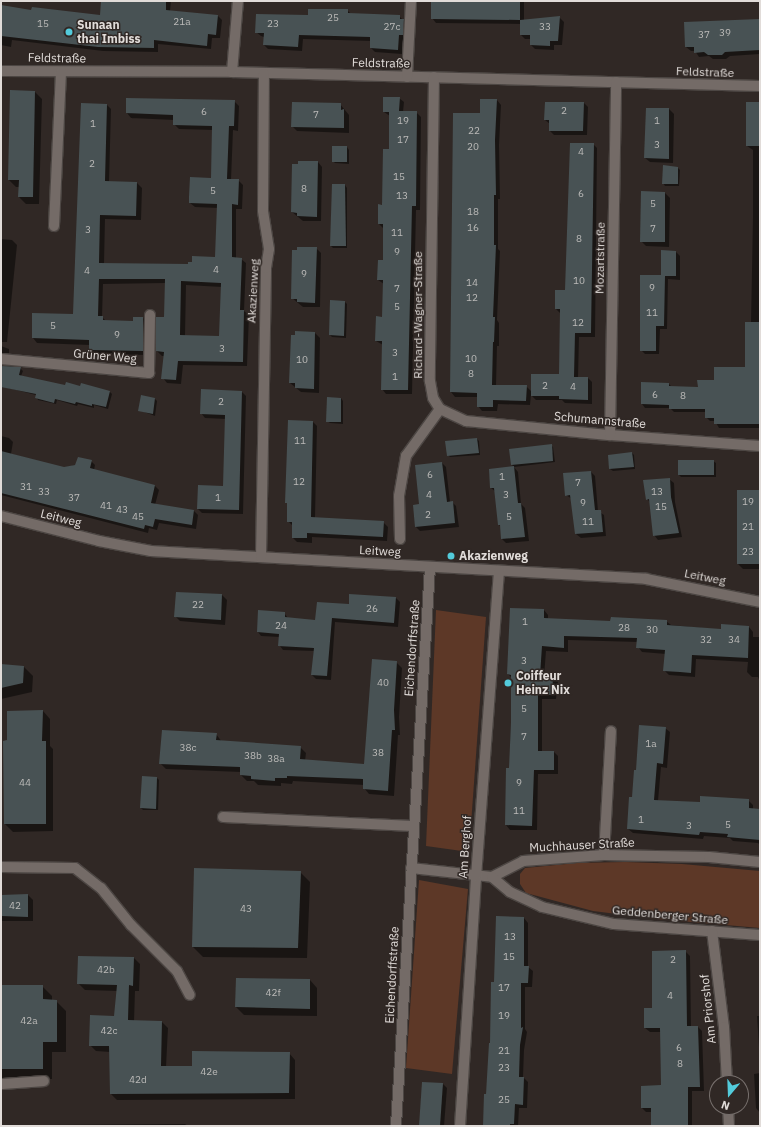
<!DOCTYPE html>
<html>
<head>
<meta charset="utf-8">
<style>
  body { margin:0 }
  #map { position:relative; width:761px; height:1127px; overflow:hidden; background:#302825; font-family:"IBM Plex Sans",sans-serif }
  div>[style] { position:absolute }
  .green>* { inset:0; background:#5d3827 }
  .shadow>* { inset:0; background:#0007 }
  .building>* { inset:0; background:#485254 }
  .roads { filter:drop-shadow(1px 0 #4c4643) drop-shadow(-1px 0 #4c4643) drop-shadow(0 1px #4c4643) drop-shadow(0 -1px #4c4643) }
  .minor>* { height:10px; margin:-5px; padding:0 5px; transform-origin:5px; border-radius:5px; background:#746b67 }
  .dots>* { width:11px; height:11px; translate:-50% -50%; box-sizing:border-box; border:2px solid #302825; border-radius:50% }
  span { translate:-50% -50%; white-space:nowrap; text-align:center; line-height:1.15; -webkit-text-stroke:3px #302825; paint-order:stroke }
  .number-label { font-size:10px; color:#bbbab8 }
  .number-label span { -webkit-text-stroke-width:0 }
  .poi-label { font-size:12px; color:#e1dcd9; font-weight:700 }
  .left { translate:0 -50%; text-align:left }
  .street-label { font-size:12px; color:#e1dcd9 }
  .frame { position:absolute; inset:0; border:2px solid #e1dcd9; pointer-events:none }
  .north { position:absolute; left:709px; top:1075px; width:40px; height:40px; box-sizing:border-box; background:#302825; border:1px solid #77706d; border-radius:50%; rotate:199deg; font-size:11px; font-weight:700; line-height:16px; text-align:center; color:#e1dcd9 }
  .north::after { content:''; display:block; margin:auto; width:14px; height:18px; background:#53cbdb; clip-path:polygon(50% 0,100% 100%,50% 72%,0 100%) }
</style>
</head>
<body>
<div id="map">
  <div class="green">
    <i style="clip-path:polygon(436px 610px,486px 617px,469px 852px,426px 846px)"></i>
    <i style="clip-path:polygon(625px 862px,682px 864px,760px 871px,760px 928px,657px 919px,593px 911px,526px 893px,520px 884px,520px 874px,525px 868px,577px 863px)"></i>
    <i style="clip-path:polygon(419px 880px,468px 889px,452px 1074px,406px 1068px)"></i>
  </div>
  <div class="shadow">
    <i style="clip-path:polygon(112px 1px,171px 1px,170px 11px,218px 16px,222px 20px,220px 38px,212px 38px,211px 49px,158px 44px,158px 52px,103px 51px,12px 40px,11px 47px,1px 45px,1px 6px,32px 11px,105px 16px)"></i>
    <i style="clip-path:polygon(432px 1px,524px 1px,524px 21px,559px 17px,564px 22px,562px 45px,554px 45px,554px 50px,535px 49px,531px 45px,531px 39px,525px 39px,521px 35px,521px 24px,436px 23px,432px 18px)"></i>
    <i style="clip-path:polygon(347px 10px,351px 14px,399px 16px,407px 24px,407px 39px,403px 39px,402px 54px,375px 52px,371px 48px,371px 41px,303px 39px,302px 51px,268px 49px,264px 45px,264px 37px,261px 36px,256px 32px)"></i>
    <i style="clip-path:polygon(760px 20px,760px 54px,730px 56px,726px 59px,713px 59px,709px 56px,699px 57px,695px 51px,691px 51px,686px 47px)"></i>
    <i style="clip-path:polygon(11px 92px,35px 92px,42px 99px,39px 204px,26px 204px,19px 197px,19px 187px,16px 187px,9px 180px)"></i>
    <i style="clip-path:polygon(399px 98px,404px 102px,403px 112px,416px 112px,421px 117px,420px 210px,416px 210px,412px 394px,386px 394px,382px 389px,383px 345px,376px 341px,383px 318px,384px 284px,378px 280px,384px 261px,383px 228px,379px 224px,390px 150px,390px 116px,384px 112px)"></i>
    <i style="clip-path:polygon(evenodd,127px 99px,234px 101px,239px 106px,238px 131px,233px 130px,231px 180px,238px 180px,243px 185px,242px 209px,236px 209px,236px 258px,241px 259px,246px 263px,244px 311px,249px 315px,247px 366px,183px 365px,181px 384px,167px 383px,163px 378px,165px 356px,162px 356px,157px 351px,165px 318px,166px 283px,103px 284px,102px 317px,106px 321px,134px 322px,134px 318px,143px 318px,148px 323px,147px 355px,95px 354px,90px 349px,90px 345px,37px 343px,33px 338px,74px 316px,107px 105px,111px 109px,109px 182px,137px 183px,142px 188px,141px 220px,105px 219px,104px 264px,189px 265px,216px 258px,218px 208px,195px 207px,190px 203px,212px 179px,213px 130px,179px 129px,174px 124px,174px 120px,131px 118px,127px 113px,127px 99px,186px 285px,222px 287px,220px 337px,185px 336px,186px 285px)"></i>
    <i style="clip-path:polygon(497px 100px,501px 105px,499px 145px,500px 199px,498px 199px,498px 249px,500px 251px,497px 320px,499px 323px,499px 346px,497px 346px,496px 386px,526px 386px,532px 392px,560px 375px,560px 313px,556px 309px,566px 291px,593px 144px,597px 148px,595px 337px,579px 337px,578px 378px,588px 378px,592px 382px,592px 404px,565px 403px,562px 400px,536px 400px,531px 395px,530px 405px,498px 404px,497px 411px,482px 411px,478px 406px,478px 397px,455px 397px,451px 392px,454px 114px,481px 114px)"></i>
    <i style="clip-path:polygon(584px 103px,588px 107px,587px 135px,554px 135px,550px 131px,550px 124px,545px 120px)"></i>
    <i style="clip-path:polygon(760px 103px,760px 428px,719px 428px,715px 421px,710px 421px,706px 417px,706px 412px,674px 412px,670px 408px,645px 408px,642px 404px,669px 384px,672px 387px,699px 388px,746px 368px,751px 323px,753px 216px,753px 150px,747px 146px)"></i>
    <i style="clip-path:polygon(340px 104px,349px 115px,349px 133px,297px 131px,292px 126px)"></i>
    <i style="clip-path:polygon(669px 109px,674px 114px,673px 163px,650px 162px,645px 158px)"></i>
    <i style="clip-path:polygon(347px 147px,349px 150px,349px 164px,335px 163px,333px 161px)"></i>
    <i style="clip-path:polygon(318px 162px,322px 167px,321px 221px,303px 221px,292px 212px)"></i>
    <i style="clip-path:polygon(678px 168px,680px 170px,679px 186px,665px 186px,663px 183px)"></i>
    <i style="clip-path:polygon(345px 185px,347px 188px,347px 248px,333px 248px,331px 246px)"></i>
    <i style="clip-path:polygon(665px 193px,670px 198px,669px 247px,646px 246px,641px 241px)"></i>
    <i style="clip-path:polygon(1px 239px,12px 240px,17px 245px,7px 342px,1px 342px)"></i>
    <i style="clip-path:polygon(316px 248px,321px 253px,320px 307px,303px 307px,292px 298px)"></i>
    <i style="clip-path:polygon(662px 251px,676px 252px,680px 256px,680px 280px,668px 279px,667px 329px,660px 329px,659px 354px,645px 354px,641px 350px,662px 276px)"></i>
    <i style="clip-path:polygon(345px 302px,347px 304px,346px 338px,332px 337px,330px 335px)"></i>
    <i style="clip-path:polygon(315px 333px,320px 338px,319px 393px,301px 392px,290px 383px,292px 336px)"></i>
    <i style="clip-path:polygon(1px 346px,9px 349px,9px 355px,1px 355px)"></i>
    <i style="clip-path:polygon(1px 367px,20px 368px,23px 371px,21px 376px,65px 386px,81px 387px,82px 384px,110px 392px,112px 394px,108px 409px,94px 405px,94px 408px,78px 404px,77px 406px,57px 400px,56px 404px,38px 400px,36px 395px,1px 386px)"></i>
    <i style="clip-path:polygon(242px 392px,246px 396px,243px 514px,202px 513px,198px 509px,224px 487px,226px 419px,205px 418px,201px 413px)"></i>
    <i style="clip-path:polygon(142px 396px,155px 399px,157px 401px,155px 416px,139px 410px)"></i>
    <i style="clip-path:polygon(341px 398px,343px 401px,343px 424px,330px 423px,327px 421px)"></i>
    <i style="clip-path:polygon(313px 422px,317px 426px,315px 518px,383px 522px,388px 527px,387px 541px,312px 537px,312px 543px,297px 542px,293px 538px,293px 526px,288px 521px)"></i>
    <i style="clip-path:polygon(1px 436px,9px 438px,13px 442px,11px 454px,64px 468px,91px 461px,95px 465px,94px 470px,155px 486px,159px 490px,155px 505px,194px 511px,198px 515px,196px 529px,159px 523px,157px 530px,149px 528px,148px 533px,1px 495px)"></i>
    <i style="clip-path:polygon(477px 439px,479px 441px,480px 455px,450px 457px,448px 455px)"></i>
    <i style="clip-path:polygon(551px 445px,553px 447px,555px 462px,514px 467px,512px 465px)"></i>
    <i style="clip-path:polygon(632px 453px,634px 455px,635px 469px,613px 471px,610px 469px)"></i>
    <i style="clip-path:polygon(713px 461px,716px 463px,716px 477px,681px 477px,679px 475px)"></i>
    <i style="clip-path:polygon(442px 463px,446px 467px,450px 502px,452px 502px,456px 506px,459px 527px,420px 531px,416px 527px,420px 505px)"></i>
    <i style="clip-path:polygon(514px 467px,518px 472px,521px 504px,525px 508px,529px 541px,506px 543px,502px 539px,501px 527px,499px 525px,496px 492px,491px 488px)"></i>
    <i style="clip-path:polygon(591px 472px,595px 476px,598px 511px,604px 515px,606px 536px,581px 538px,576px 534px,572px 499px,566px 495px)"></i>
    <i style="clip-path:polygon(669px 479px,674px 483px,675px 502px,682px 537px,658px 540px,654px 535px,651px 503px,647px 499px)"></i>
    <i style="clip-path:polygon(760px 491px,760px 569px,743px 569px,738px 564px)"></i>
    <i style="clip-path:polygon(177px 593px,222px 595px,227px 600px,225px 625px,180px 621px,175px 616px)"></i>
    <i style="clip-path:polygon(396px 598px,400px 602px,398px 627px,335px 622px,331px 680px,316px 679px,312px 675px,314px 651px,283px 650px,280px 646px,280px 637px,261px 636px,258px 632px,284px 613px,288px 618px,316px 621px,350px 605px)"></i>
    <i style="clip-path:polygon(544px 610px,548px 615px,548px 619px,611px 622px,666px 621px,671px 625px,722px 630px,749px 627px,753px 632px,753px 637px,760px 637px,760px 682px,758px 677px,752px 677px,747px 672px,748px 662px,696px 659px,695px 677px,669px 675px,664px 670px,666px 654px,642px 652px,638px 647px,638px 642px,568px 640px,568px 652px,546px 651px,544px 677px,553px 677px,558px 682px,556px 699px,542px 699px,542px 752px,554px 752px,558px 756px,558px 774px,538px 774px,537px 830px,510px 830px,506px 825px,507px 769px,510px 769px,512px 678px,508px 674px)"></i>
    <i style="clip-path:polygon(396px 662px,402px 668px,399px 717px,400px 735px,398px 735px,394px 796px,369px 794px,364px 788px,364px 785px,293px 781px,292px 784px,281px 783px,281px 786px,258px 785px,254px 781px,247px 781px,241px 775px,241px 772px,166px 769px,160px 763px,216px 734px,222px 742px,300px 747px,306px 753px,305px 761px,365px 765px)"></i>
    <i style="clip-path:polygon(1px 665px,24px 667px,33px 676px,32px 692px,1px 699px)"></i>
    <i style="clip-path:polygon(43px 711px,50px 719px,50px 746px,53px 749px,53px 831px,13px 832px,5px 824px,4px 742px,8px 741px)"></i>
    <i style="clip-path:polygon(665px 728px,670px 732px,667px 768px,661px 767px,658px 801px,701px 803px,748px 800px,753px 805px,753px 809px,760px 809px,760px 845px,758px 843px,733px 841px,730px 838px,704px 836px,703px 839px,633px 833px,628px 829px,637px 771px)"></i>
    <i style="clip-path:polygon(157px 778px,159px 780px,158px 810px,143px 810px,141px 808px)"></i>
    <i style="clip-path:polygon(300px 872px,310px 882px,307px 958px,203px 957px,193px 947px)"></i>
    <i style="clip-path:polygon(28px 895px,33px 900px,33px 921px,1px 921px,1px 896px)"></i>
    <i style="clip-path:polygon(524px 918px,528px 923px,528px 967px,533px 971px,532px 987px,525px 987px,525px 1029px,527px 1032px,524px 1050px,523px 1077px,528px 1082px,527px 1108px,519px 1108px,518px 1126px,484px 1126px,495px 983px)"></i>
    <i style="clip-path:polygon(685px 951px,690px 956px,691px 1027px,698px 1027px,702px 1031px,704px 1091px,692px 1091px,692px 1126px,652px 1126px,652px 1112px,646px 1112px,642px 1108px,662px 1086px,661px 1032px,650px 1032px,645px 1028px,653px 1009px)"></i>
    <i style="clip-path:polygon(134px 958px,140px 964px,139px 991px,135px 991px,134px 1022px,162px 1022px,168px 1028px,166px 1067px,193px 1067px,289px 1053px,295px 1060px,295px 1099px,117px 1100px,111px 1094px,110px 1052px,96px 1051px,90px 1045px,115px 1017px,118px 991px,85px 990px,78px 983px)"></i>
    <i style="clip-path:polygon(310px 980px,317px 988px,317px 1016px,244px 1015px,236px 1007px)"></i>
    <i style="clip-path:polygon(1px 986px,42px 986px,52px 996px,52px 1000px,56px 1001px,66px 1011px,66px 1052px,52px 1052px,52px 1079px,1px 1079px)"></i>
    <i style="clip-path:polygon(757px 1016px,760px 1016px,760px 1062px)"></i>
    <i style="clip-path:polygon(760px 1073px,760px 1113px,756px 1108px,754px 1074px)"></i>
    <i style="clip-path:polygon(443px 1084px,447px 1088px,444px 1126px,420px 1126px)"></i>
    <i style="clip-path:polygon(185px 1124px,188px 1126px,42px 1126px,42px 1125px)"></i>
  </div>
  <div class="building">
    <i style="clip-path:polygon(101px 1px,166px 1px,166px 10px,218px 15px,216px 35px,208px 34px,207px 46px,154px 40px,154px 48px,98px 47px,1px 36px,1px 5px,31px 10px,32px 7px,100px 15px)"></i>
    <i style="clip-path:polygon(431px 1px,520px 1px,520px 20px,431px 19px)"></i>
    <i style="clip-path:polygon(308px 9px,348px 9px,348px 13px,400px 15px,400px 19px,404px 19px,403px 35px,399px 35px,398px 50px,370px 48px,370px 37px,299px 35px,298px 47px,263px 45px,264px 33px,255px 33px,256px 14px,308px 15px)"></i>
    <i style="clip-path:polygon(560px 16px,558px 41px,550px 41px,550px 46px,530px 45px,530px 35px,520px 35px,520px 20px)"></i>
    <i style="clip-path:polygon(760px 19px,760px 50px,725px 52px,722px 55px,708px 55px,704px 52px,694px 53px,694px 47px,685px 47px,684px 22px)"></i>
    <i style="clip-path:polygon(10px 90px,35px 91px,33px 197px,18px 197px,19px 180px,8px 180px)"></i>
    <i style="clip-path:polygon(383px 97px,400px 97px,399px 111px,417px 111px,416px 206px,412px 206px,408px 390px,381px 390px,382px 341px,375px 341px,376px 316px,382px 317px,383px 280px,377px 280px,378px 260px,383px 260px,383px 224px,378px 224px,378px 204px,382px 205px,383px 149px,389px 149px,389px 112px,383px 112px)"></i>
    <i style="clip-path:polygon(evenodd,126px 98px,235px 100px,234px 126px,229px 126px,227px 179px,239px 179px,238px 205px,232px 204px,232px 257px,242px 258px,240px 310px,244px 310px,243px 362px,178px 361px,176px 380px,161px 379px,164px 352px,156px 351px,156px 317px,164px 317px,165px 279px,99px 279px,98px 316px,103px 316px,103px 320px,133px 321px,133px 317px,143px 317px,143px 351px,89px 350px,89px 340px,32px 338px,32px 313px,73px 314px,81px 103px,107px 104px,105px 181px,137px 182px,136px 216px,100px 215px,99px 263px,188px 264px,188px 262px,192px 262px,192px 256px,215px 257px,217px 204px,189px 203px,189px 197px,190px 177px,211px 178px,212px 126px,173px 125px,173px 115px,126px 113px,126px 98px,181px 281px,221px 283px,219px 336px,180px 335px,181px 281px)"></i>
    <i style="clip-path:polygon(480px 99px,497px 99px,495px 140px,496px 195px,494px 195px,494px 245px,496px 245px,493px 317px,495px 317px,494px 342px,493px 342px,492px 385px,527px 385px,526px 401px,493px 400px,493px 407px,477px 407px,477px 393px,450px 392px,453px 113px,480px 113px)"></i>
    <i style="clip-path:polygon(292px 102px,341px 103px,341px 110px,344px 109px,344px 128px,291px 127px)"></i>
    <i style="clip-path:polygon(545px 102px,584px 102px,583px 131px,549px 131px,549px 120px,544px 120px)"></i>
    <i style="clip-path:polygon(746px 102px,760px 102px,760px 146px,746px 146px)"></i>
    <i style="clip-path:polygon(646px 108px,669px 108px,669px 159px,644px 158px)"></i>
    <i style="clip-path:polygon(570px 143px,594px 143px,591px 333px,575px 333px,574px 377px,588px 377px,588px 400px,559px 399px,559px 396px,531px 396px,531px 374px,559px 374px,560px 309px,555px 309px,555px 290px,565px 290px)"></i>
    <i style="clip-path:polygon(332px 146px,347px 146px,347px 162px,332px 162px)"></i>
    <i style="clip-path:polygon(298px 161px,318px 161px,317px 217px,297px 216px,297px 213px,291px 212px,292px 164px,298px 164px)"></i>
    <i style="clip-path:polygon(663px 165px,678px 167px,678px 184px,662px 184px)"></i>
    <i style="clip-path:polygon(332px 184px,345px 184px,346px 246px,330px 246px)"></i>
    <i style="clip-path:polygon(641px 191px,665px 192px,665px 242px,640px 242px)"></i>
    <i style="clip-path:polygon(297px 247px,317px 247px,315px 303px,297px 302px,297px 299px,291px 299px,292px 250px,297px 250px)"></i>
    <i style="clip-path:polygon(661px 250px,676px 251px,676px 276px,665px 276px,664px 326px,656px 326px,656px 351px,640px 351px,640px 275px,661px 275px)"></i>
    <i style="clip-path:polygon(330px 300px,345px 301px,344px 336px,329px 335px)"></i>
    <i style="clip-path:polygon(745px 322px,760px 322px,760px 424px,714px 424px,714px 418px,705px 418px,705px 409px,669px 409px,669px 405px,641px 404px,641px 382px,669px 383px,669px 386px,698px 387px,697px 380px,714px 380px,714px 367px,745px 367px)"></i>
    <i style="clip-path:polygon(295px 331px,315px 332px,314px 389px,295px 388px,295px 383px,289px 383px,291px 335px,295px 335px)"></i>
    <i style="clip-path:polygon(1px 366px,21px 367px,19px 375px,65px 385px,66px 382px,80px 386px,81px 383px,110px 391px,106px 407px,92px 404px,92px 406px,76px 402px,75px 404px,55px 399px,54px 403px,35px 398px,36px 394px,1px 387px)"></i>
    <i style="clip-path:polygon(201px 389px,242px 391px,239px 510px,197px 509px,198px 485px,223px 486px,225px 415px,200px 414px)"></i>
    <i style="clip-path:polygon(141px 395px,155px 398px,153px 414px,138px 411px)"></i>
    <i style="clip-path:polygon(327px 397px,341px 398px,341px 422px,326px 422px)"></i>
    <i style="clip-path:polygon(288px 420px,313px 421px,311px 517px,384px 521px,383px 537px,307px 533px,307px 538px,292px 538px,292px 522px,287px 522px,287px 503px,285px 503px)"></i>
    <i style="clip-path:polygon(477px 438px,479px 453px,447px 456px,445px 441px)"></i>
    <i style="clip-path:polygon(552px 444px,553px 461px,511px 465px,509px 449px)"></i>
    <i style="clip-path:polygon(1px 451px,64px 467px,75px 465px,78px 457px,92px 460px,90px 468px,155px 485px,151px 503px,194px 510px,192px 525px,155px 519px,153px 527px,145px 525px,144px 529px,1px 493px)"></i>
    <i style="clip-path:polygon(632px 452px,634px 467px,609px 469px,608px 455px)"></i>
    <i style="clip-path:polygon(678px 460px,714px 460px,714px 475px,678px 475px)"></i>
    <i style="clip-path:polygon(442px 462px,447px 502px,453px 501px,455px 523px,415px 527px,413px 505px,419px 504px,415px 465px)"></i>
    <i style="clip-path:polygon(514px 466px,518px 503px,521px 503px,525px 537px,501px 539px,500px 525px,498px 525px,494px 488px,490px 488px,489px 469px)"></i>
    <i style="clip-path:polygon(591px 471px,595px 510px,601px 510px,603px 532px,575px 534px,570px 495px,565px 496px,563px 473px)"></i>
    <i style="clip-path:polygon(670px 478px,671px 497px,679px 533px,653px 536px,649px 499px,646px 500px,643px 480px)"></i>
    <i style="clip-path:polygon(737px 490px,760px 490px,760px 564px,737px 564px)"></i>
    <i style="clip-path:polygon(176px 592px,222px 594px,221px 620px,174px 617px)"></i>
    <i style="clip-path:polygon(349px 594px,396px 597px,394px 623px,332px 618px,327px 676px,311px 675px,314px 648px,278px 646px,279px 634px,257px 632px,258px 610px,285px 612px,285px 617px,315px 620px,317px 602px,349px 604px)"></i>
    <i style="clip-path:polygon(510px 608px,544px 609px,544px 618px,610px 621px,611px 617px,667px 620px,667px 625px,721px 629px,721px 624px,749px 626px,748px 658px,692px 655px,691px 673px,680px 672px,663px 671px,665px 650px,636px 648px,637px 638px,564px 636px,564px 648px,542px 646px,540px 676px,553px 677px,552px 695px,538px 695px,538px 751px,554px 751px,554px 770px,534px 770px,532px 826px,505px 825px,506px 768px,509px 768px,511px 722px,511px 675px,507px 674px)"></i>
    <i style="clip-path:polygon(372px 659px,397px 661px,394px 710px,395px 730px,392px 730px,388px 791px,363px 789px,363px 779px,287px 776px,287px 778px,275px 778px,275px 781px,251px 779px,251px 776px,240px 775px,240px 767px,159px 764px,162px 730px,217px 733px,216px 740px,301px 746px,300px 759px,364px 764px)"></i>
    <i style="clip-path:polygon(1px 664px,24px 666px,23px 683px,1px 688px)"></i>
    <i style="clip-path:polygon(43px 710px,42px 741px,46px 741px,46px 824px,4px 824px,3px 741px,7px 740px,7px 711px)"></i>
    <i style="clip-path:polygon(639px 725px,666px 727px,663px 764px,657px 763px,654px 800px,700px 802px,700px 796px,749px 799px,749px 808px,760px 809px,760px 840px,727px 837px,728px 834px,700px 832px,699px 835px,627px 829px,629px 797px,632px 797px,634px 770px,636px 770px)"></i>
    <i style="clip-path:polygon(142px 776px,157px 777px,156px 809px,140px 808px)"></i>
    <i style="clip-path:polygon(194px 868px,301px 871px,298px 948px,192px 947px)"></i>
    <i style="clip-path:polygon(28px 894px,28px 917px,1px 916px,1px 895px)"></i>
    <i style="clip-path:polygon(496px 916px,524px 917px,524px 966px,529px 966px,528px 983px,521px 983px,521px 1028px,523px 1027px,520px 1045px,519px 1077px,524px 1077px,523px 1105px,515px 1104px,514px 1124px,510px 1124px,510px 1126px,483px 1126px,484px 1094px,486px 1094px,489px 1043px,490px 1043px,491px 982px,494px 982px)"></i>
    <i style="clip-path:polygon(686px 950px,687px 1026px,698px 1026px,700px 1087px,688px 1087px,688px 1126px,651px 1126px,651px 1108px,641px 1108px,641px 1086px,661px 1085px,660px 1028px,644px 1028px,644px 1008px,652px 1008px,652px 951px)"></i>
    <i style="clip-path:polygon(78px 956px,134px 957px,133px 986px,129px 985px,128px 1020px,162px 1021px,161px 1066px,192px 1066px,192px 1051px,290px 1052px,289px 1093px,110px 1094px,109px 1046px,89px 1046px,90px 1015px,114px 1016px,117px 985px,77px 984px)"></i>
    <i style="clip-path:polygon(236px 978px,310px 979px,310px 1009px,235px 1007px)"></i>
    <i style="clip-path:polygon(1px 985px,43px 985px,43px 999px,57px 1000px,57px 1042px,43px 1042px,43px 1069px,1px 1069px)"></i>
    <i style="clip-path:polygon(422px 1082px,443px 1083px,440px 1126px,419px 1126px)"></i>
  </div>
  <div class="roads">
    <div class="minor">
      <i style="left:1px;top:71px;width:231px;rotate:0.2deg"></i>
      <i style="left:232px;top:72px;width:528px;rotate:1.52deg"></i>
      <i style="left:232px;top:72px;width:71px;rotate:-85.2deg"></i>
      <i style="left:407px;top:77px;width:76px;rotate:-87deg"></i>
      <i style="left:434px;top:77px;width:304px;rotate:90.8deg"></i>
      <i style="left:430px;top:381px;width:17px;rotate:80deg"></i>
      <i style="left:433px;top:398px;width:13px;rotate:58deg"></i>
      <i style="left:54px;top:226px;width:154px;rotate:-87.4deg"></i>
      <i style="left:1px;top:359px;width:149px;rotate:5.4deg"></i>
      <i style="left:149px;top:373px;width:58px;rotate:-89deg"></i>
      <i style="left:440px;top:409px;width:29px;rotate:25deg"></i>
      <i style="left:466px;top:421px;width:145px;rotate:5.6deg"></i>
      <i style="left:610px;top:435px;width:150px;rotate:4.2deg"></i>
      <i style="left:610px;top:435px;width:353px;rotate:-89deg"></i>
      <i style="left:1px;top:516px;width:101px;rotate:14.3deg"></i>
      <i style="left:99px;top:541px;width:53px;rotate:10.9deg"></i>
      <i style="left:151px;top:551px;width:496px;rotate:3.2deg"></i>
      <i style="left:646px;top:579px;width:116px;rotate:11.4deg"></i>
      <i style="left:400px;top:539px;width:43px;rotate:-91.3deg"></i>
      <i style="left:399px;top:496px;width:41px;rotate:-80.1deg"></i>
      <i style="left:406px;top:456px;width:58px;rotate:-54.1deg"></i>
      <i style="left:261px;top:557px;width:289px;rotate:-89deg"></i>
      <i style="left:266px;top:268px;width:19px;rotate:-81deg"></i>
      <i style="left:269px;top:249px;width:39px;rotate:-99deg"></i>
      <i style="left:263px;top:210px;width:136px;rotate:-89.6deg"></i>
      <i style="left:223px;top:817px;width:190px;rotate:2.7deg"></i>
      <i style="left:604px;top:855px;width:124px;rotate:-86.8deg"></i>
      <i style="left:1px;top:867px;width:74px;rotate:0.8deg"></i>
      <i style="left:75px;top:868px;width:33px;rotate:38deg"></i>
      <i style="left:101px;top:888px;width:48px;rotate:51deg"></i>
      <i style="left:131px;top:925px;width:65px;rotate:45deg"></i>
      <i style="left:177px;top:971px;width:27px;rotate:62deg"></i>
      <i style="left:411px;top:868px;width:81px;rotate:6.3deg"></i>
      <i style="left:492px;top:877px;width:35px;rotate:-27deg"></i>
      <i style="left:523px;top:861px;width:81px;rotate:-4.2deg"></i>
      <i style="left:604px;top:855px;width:105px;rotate:1.1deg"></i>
      <i style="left:709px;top:857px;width:51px;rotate:5.6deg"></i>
      <i style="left:492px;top:877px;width:23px;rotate:40deg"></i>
      <i style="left:510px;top:892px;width:35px;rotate:25deg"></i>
      <i style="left:542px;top:907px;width:74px;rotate:13.3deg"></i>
      <i style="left:614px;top:924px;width:146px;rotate:4.3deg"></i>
      <i style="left:712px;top:931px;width:97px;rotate:82.9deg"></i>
      <i style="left:724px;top:1027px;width:56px;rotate:86.9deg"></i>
      <i style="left:1px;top:1084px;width:43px;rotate:-4deg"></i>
      <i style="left:728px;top:1107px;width:19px;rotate:87deg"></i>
      <i style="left:396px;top:1126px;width:560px;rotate:-86.52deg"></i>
      <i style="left:460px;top:1126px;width:250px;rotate:-86.3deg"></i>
      <i style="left:476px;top:877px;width:307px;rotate:-85.7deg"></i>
    </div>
  </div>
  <div class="dots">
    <i style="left:69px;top:32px;background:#53cbdb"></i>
    <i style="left:451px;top:556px;background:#53cbdb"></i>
    <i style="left:508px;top:683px;background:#53cbdb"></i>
  </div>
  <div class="number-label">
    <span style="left:333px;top:18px">25</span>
    <span style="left:182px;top:22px">21a</span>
    <span style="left:43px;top:24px">15</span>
    <span style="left:273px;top:24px">23</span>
    <span style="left:392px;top:27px">27c</span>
    <span style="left:545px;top:27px">33</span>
    <span style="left:725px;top:33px">39</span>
    <span style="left:704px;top:35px">37</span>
    <span style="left:564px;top:111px">2</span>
    <span style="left:204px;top:112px">6</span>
    <span style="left:316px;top:115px">7</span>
    <span style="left:403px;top:121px">19</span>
    <span style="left:657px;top:121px">1</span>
    <span style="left:93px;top:124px">1</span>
    <span style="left:474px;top:131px">22</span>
    <span style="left:403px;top:140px">17</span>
    <span style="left:657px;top:145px">3</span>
    <span style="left:473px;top:147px">20</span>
    <span style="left:581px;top:152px">4</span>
    <span style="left:92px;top:164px">2</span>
    <span style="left:399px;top:177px">15</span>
    <span style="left:304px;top:189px">8</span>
    <span style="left:213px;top:191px">5</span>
    <span style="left:581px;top:194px">6</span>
    <span style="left:402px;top:196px">13</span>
    <span style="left:653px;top:204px">5</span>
    <span style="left:473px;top:212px">18</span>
    <span style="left:473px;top:228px">16</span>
    <span style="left:653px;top:229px">7</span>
    <span style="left:88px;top:230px">3</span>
    <span style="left:397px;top:233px">11</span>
    <span style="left:579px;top:239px">8</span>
    <span style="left:397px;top:252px">9</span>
    <span style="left:216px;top:270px">4</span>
    <span style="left:87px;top:271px">4</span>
    <span style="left:304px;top:274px">9</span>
    <span style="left:579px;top:281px">10</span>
    <span style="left:472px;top:283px">14</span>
    <span style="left:652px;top:288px">9</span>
    <span style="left:397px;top:289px">7</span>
    <span style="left:472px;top:298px">12</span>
    <span style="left:397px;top:307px">5</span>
    <span style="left:652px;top:313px">11</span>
    <span style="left:578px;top:323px">12</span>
    <span style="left:53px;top:326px">5</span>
    <span style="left:117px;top:335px">9</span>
    <span style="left:222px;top:349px">3</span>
    <span style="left:395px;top:353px">3</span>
    <span style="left:471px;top:359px">10</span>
    <span style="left:302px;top:360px">10</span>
    <span style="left:471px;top:374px">8</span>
    <span style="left:395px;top:377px">1</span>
    <span style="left:545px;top:386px">2</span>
    <span style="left:573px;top:387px">4</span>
    <span style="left:655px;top:395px">6</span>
    <span style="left:683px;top:396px">8</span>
    <span style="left:221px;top:402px">2</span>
    <span style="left:300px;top:441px">11</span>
    <span style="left:430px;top:475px">6</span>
    <span style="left:502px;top:477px">1</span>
    <span style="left:299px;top:482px">12</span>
    <span style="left:578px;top:483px">7</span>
    <span style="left:26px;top:487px">31</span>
    <span style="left:44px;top:492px">33</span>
    <span style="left:657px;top:492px">13</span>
    <span style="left:429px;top:495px">4</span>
    <span style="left:506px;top:495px">3</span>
    <span style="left:74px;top:498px">37</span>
    <span style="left:218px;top:498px">1</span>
    <span style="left:748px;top:502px">19</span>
    <span style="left:583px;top:503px">9</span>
    <span style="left:106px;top:506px">41</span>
    <span style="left:661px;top:507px">15</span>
    <span style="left:122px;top:510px">43</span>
    <span style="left:428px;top:515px">2</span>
    <span style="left:138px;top:517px">45</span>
    <span style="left:509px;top:517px">5</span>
    <span style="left:588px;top:522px">11</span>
    <span style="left:748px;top:527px">21</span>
    <span style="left:748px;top:552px">23</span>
    <span style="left:198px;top:605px">22</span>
    <span style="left:372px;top:609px">26</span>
    <span style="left:525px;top:622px">1</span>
    <span style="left:281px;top:626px">24</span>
    <span style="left:624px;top:628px">28</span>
    <span style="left:652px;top:630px">30</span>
    <span style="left:706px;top:640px">32</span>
    <span style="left:734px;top:640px">34</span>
    <span style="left:524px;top:661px">3</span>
    <span style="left:383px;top:683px">40</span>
    <span style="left:524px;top:709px">5</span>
    <span style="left:524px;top:737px">7</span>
    <span style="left:651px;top:744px">1a</span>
    <span style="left:188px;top:748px">38c</span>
    <span style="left:378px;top:753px">38</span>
    <span style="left:253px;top:756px">38b</span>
    <span style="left:276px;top:759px">38a</span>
    <span style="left:25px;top:783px">44</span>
    <span style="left:519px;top:783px">9</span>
    <span style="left:519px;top:811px">11</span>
    <span style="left:641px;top:820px">1</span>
    <span style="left:728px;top:825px">5</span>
    <span style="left:689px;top:826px">3</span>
    <span style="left:15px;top:906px">42</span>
    <span style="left:246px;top:909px">43</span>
    <span style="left:510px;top:937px">13</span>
    <span style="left:509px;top:957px">15</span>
    <span style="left:673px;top:960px">2</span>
    <span style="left:106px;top:970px">42b</span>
    <span style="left:504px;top:988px">17</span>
    <span style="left:273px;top:993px">42f</span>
    <span style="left:670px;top:996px">4</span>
    <span style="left:504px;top:1016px">19</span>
    <span style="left:29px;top:1021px">42a</span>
    <span style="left:109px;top:1031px">42c</span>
    <span style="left:679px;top:1048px">6</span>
    <span style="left:504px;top:1051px">21</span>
    <span style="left:680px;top:1064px">8</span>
    <span style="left:504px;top:1068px">23</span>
    <span style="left:209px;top:1072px">42e</span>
    <span style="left:138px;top:1080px">42d</span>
    <span style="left:504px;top:1100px">25</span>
  </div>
  <div class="poi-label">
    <span class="left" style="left:77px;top:32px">Sunaan<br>thai Imbiss</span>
    <span class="left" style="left:459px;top:556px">Akazienweg</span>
    <span class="left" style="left:516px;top:683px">Coiffeur<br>Heinz Nix</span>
  </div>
  <div class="street-label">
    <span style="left:57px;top:58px;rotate:1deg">Feldstraße</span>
    <span style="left:381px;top:63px;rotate:1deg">Feldstraße</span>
    <span style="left:705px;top:72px;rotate:2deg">Feldstraße</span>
    <span style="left:600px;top:258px;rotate:-89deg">Mozartstraße</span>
    <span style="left:253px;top:291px;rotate:-87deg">Akazienweg</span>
    <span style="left:418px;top:315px;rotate:-90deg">Richard-Wagner-Straße</span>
    <span style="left:105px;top:356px;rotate:5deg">Grüner Weg</span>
    <span style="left:600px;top:420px;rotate:5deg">Schumannstraße</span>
    <span style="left:61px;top:518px;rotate:14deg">Leitweg</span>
    <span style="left:380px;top:551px;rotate:3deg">Leitweg</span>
    <span style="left:705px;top:577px;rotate:11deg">Leitweg</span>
    <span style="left:412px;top:648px;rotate:-86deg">Eichendorffstraße</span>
    <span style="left:582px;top:845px;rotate:-3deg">Muchhauser Straße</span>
    <span style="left:465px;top:847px;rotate:-86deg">Am Berghof</span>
    <span style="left:670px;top:915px;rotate:5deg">Geddenberger Straße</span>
    <span style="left:392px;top:975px;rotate:-87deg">Eichendorffstraße</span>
    <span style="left:708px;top:1009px;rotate:-96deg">Am Priorshof</span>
  </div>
  <div class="frame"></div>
  <div class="north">N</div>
</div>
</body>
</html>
